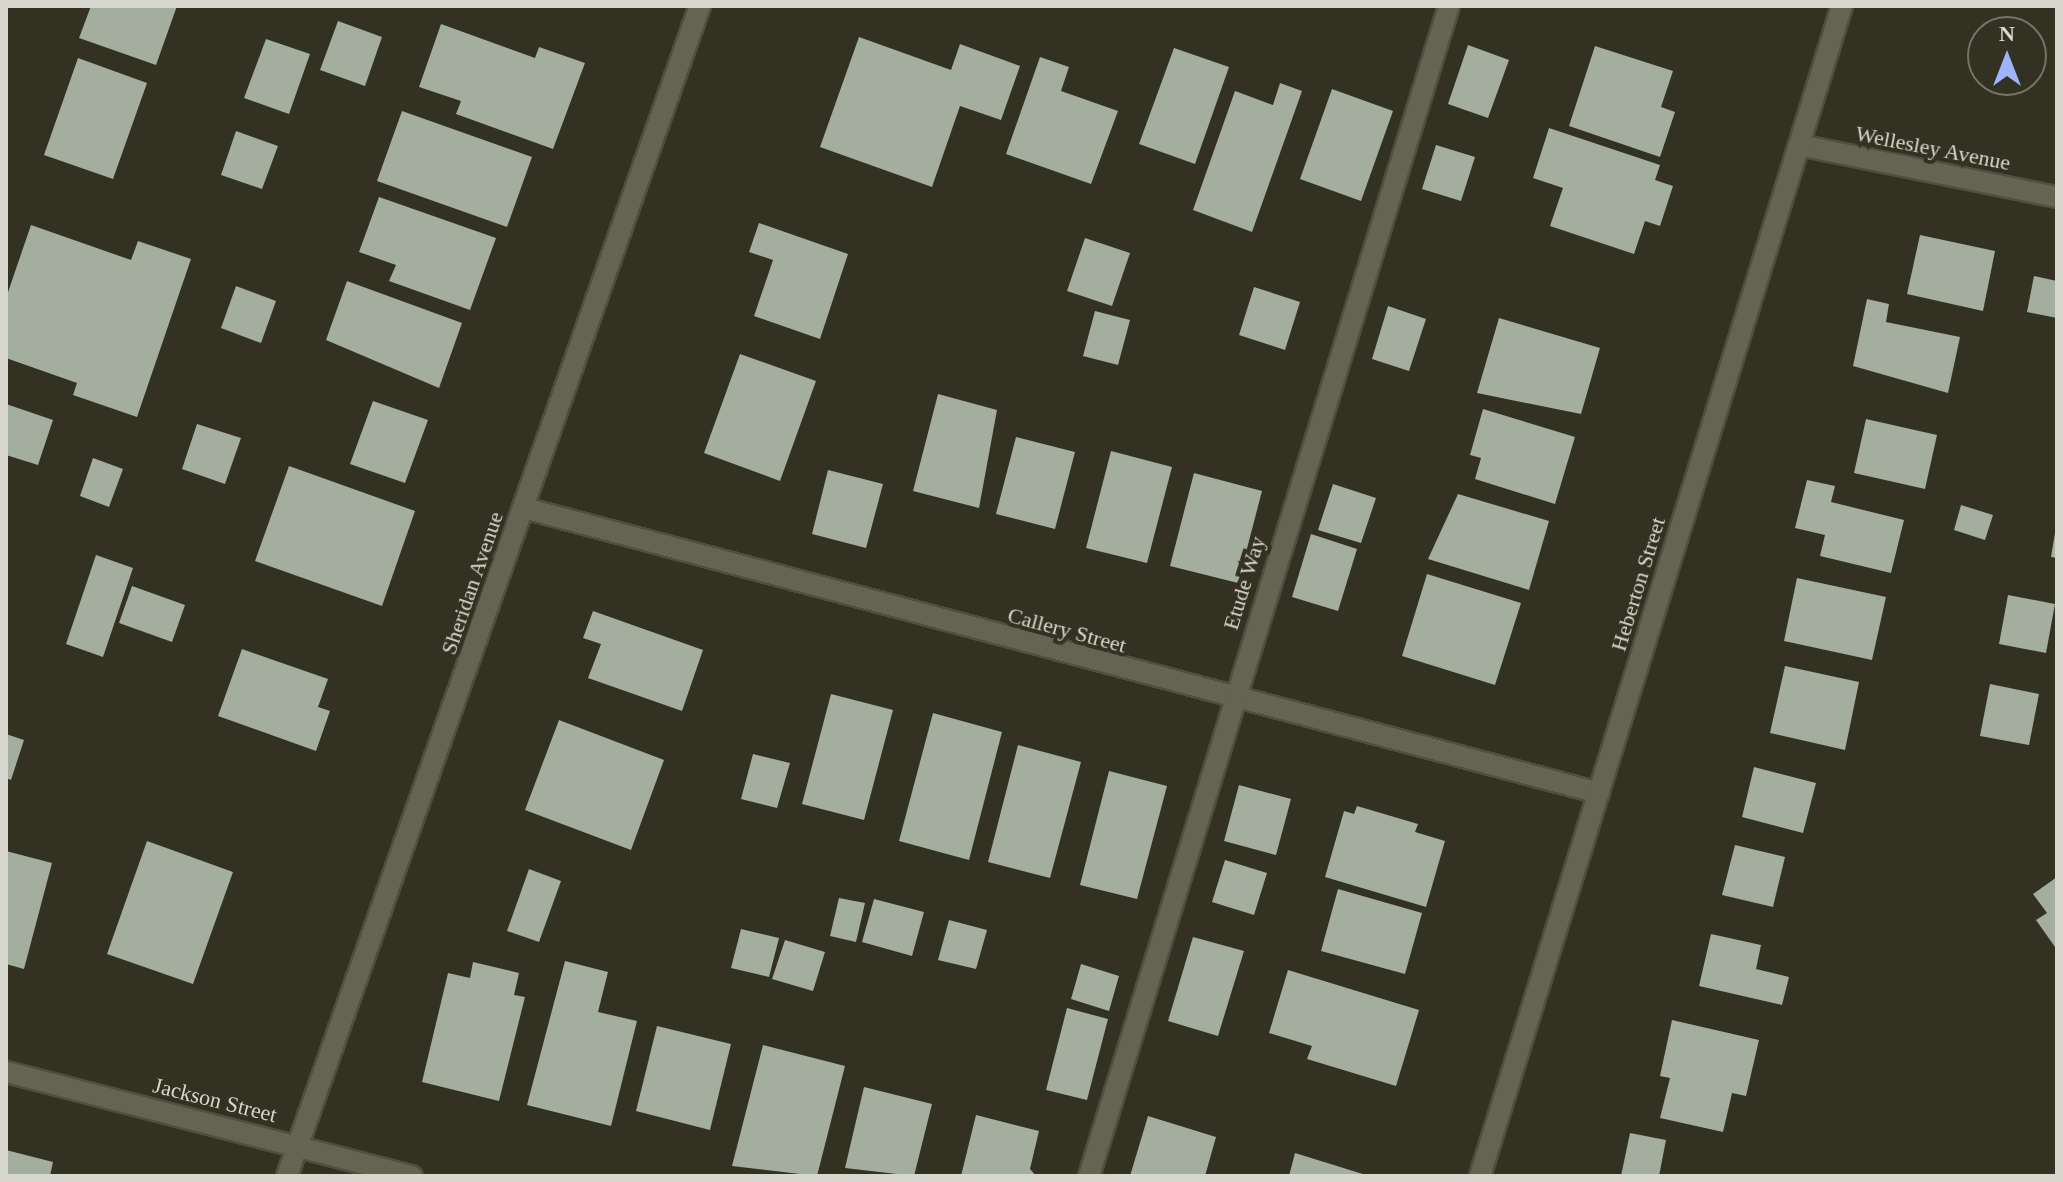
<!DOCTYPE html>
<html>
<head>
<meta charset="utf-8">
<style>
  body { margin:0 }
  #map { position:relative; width:2063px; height:1182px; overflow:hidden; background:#333121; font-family:"Times New Roman",serif }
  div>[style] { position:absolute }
  .building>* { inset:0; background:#a3ae9e }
  .roads { filter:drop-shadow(2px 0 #4f4e41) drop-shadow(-2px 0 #4f4e41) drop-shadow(0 2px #4f4e41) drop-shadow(0 -2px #4f4e41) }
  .minor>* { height:20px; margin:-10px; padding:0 10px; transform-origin:10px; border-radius:10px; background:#656352 }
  span { translate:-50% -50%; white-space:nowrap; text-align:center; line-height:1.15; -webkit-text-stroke:8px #333121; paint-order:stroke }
  .street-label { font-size:22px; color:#d8d7cd }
  .frame { position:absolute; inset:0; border:8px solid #d8d7cd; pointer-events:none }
  .north { position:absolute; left:1967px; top:16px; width:80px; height:80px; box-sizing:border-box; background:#333121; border:2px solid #757366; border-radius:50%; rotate:0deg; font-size:22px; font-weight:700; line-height:32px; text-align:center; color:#d8d7cd }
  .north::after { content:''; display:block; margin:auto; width:28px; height:36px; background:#9db4fd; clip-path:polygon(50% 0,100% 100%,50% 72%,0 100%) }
</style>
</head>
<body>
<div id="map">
  <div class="building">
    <i style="clip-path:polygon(91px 6px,177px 6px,156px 65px,79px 38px)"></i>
    <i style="clip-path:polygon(338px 21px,382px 37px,365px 86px,320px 70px)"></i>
    <i style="clip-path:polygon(441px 24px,535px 58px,539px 47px,585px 63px,553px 149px,456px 114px,461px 101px,419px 87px)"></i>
    <i style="clip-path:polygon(859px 37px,951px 70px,960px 44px,1020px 66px,1001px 120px,960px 106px,932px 187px,820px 147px)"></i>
    <i style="clip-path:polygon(266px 39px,310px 54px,289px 114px,244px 98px)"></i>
    <i style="clip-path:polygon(1468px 45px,1509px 60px,1488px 118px,1448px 104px)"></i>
    <i style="clip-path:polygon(1595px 46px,1673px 71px,1661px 107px,1675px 112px,1660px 157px,1569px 126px)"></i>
    <i style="clip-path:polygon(1174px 48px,1229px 67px,1195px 164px,1139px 144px)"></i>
    <i style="clip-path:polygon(1040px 57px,1069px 67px,1061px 91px,1118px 111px,1091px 184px,1006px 154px)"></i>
    <i style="clip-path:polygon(78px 58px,147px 83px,113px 179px,44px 155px)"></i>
    <i style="clip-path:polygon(1280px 83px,1302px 91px,1252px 232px,1193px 210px,1235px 91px,1273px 105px)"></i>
    <i style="clip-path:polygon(1332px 89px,1393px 111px,1361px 201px,1300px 179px)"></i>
    <i style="clip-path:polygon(402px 111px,532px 157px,507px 227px,377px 181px)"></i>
    <i style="clip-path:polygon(1549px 128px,1660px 165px,1655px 180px,1673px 186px,1660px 226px,1645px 221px,1634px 254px,1550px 226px,1563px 188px,1533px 178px)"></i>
    <i style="clip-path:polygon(236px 131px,278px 146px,262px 189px,221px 175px)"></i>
    <i style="clip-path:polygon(1436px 145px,1475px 157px,1461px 201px,1422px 189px)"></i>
    <i style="clip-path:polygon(379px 197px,496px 238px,470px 310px,389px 281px,396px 265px,359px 252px)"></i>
    <i style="clip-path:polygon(759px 223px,848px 254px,820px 339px,754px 316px,773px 260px,749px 252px)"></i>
    <i style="clip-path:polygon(31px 225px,131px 260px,138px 241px,191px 259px,137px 417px,73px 395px,77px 383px,6px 358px,6px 298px)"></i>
    <i style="clip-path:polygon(1920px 235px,1995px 251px,1983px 311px,1907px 294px)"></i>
    <i style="clip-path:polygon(1085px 238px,1130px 253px,1112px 306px,1067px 291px)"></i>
    <i style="clip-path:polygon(2034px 276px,2057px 281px,2057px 318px,2027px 312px)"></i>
    <i style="clip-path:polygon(347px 281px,462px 323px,439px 388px,326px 340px)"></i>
    <i style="clip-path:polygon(236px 286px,276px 301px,261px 343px,221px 328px)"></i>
    <i style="clip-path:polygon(1254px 287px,1300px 302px,1285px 350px,1239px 335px)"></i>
    <i style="clip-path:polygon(1867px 299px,1889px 304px,1886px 322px,1960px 337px,1948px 393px,1853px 366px)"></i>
    <i style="clip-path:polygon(1388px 306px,1426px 319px,1409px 371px,1372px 359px)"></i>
    <i style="clip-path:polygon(1095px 311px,1130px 320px,1118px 365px,1083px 356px)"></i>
    <i style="clip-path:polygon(1499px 318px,1600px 348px,1581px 414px,1477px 393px)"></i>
    <i style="clip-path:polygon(740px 354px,816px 381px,780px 481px,704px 453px)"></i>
    <i style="clip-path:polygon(938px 394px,997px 410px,979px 508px,913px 491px)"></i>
    <i style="clip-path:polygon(373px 401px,428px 420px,405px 483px,350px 464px)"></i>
    <i style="clip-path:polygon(6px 404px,53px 420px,38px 465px,6px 455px)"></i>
    <i style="clip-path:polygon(1483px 409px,1575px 437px,1555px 504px,1475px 479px,1481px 458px,1470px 455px)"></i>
    <i style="clip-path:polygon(1866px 419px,1937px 435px,1925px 489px,1854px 473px)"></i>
    <i style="clip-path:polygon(197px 424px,241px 438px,225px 484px,182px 469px)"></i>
    <i style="clip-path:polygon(1016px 437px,1075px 452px,1055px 529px,996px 514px)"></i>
    <i style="clip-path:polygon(1111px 451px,1172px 467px,1147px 563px,1086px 548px)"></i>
    <i style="clip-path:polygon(93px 458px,123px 469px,109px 507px,80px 496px)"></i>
    <i style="clip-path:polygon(289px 466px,415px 511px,382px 606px,255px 561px)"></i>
    <i style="clip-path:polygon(828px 470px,883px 484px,866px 548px,812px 534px)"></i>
    <i style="clip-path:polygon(1194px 473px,1262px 491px,1238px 583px,1170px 566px)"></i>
    <i style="clip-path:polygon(1807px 480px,1835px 486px,1831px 502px,1904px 520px,1891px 573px,1820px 556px,1825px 535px,1795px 528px)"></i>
    <i style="clip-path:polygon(1333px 484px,1376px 498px,1361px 543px,1318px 530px)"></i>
    <i style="clip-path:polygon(1458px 494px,1549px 521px,1529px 590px,1428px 559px)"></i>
    <i style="clip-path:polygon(1961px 505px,1993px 515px,1985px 540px,1954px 530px)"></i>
    <i style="clip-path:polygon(2055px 533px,2057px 533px,2057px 558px,2051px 557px)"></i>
    <i style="clip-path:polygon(1311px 534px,1357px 549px,1338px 611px,1292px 597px)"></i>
    <i style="clip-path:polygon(96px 555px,133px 568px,103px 657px,66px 644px)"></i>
    <i style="clip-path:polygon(1427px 574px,1521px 603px,1495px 685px,1402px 656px)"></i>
    <i style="clip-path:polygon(1797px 578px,1886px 597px,1872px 660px,1784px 641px)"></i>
    <i style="clip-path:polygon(132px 586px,185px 605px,172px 642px,119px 623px)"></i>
    <i style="clip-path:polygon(2008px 595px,2055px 604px,2046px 653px,1999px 644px)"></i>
    <i style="clip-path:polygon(593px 611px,703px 650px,682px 711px,588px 678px,601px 644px,583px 638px)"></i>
    <i style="clip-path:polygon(242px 649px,328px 679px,318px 707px,330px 711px,316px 751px,218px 716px)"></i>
    <i style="clip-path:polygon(1785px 666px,1859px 682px,1845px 750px,1770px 733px)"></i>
    <i style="clip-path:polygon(1990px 684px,2039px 694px,2029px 745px,1980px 736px)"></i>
    <i style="clip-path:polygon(831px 694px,893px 710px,864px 820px,802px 804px)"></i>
    <i style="clip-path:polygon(933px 713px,1002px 732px,969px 860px,899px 841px)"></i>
    <i style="clip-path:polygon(559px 720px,664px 760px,631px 850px,525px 810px)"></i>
    <i style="clip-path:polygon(6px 734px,24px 740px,11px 780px,6px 778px)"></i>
    <i style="clip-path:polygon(1018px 745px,1081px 762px,1050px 878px,988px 862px)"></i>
    <i style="clip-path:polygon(753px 754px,790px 763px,777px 808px,741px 799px)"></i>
    <i style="clip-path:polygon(1754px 767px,1816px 783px,1803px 833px,1742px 817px)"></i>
    <i style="clip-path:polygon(1109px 771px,1167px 786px,1137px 899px,1080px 885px)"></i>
    <i style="clip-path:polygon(1239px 785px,1291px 799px,1276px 855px,1224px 841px)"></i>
    <i style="clip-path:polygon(1357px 806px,1418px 824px,1415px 832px,1445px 841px,1426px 907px,1325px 877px,1344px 811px,1354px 814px)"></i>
    <i style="clip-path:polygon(147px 841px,233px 872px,193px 984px,107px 954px)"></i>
    <i style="clip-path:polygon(1735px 845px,1785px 857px,1773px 907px,1722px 895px)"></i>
    <i style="clip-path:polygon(6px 851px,52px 863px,24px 969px,6px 964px)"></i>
    <i style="clip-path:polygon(1225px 860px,1267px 873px,1254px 915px,1212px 902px)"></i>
    <i style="clip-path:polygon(529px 869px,561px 881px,539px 942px,507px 931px)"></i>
    <i style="clip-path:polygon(2057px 877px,2057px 946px,2055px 947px,2036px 920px,2047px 913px,2033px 894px)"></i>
    <i style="clip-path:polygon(1338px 889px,1422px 913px,1405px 974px,1321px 951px)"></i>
    <i style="clip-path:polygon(839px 898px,865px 903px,856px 942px,830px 936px)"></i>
    <i style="clip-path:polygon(874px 899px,924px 912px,912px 956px,862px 942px)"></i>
    <i style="clip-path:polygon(949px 920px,987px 930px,976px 969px,938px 960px)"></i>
    <i style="clip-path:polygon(741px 929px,779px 938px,769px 977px,731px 968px)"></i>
    <i style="clip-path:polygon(1711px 934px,1761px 945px,1756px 969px,1789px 977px,1782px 1005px,1699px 986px)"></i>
    <i style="clip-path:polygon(1193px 937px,1244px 951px,1218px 1036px,1168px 1021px)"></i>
    <i style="clip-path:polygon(785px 940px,825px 952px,813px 991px,772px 979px)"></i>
    <i style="clip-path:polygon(565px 961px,608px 972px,598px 1012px,637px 1021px,611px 1126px,527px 1105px)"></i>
    <i style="clip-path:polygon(473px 962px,519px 973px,514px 995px,525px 997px,499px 1101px,422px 1082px,448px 973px,470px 978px)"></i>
    <i style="clip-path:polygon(1081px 964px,1119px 976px,1109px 1011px,1071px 999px)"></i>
    <i style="clip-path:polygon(1288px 970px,1419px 1010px,1396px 1086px,1307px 1059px,1312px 1046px,1269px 1033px)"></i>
    <i style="clip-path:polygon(1067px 1008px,1108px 1019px,1087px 1100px,1046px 1090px)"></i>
    <i style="clip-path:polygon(1672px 1020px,1759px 1040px,1746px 1096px,1732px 1093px,1723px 1132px,1660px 1118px,1670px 1078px,1660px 1076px)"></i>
    <i style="clip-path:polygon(657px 1026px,731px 1044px,710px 1130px,636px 1111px)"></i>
    <i style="clip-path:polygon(763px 1045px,845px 1066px,817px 1176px,732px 1166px)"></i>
    <i style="clip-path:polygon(864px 1087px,932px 1104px,914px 1176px,845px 1168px)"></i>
    <i style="clip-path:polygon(976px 1115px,1039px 1131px,1030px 1169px,1036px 1176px,961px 1176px)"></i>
    <i style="clip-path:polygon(1148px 1116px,1216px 1137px,1205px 1176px,1130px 1176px)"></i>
    <i style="clip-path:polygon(1630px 1133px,1666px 1140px,1659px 1176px,1621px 1176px)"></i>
    <i style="clip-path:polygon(6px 1150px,53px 1162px,50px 1176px,6px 1176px)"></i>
    <i style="clip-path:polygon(1295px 1153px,1366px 1175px,1366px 1176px,1289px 1176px)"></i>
  </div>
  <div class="roads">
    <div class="minor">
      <i style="left:1799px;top:145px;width:263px;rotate:11.4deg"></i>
      <i style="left:524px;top:508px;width:1112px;rotate:14.85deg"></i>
      <i style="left:6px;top:1072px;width:419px;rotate:14.4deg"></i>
      <i style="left:287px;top:1176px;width:1241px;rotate:-70.56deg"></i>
      <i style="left:1089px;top:1176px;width:1224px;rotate:-72.9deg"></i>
      <i style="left:1480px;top:1176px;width:1225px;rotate:-72.81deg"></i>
    </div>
  </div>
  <div class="street-label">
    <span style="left:1933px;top:148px;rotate:11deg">Wellesley Avenue</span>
    <span style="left:472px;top:583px;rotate:-71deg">Sheridan Avenue</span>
    <span style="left:1244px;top:583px;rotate:-73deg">Etude Way</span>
    <span style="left:1638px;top:584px;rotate:-73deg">Heberton Street</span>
    <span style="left:1067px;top:630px;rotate:15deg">Callery Street</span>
    <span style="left:215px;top:1100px;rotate:14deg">Jackson Street</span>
  </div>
  <div class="frame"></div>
  <div class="north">N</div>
</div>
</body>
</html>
